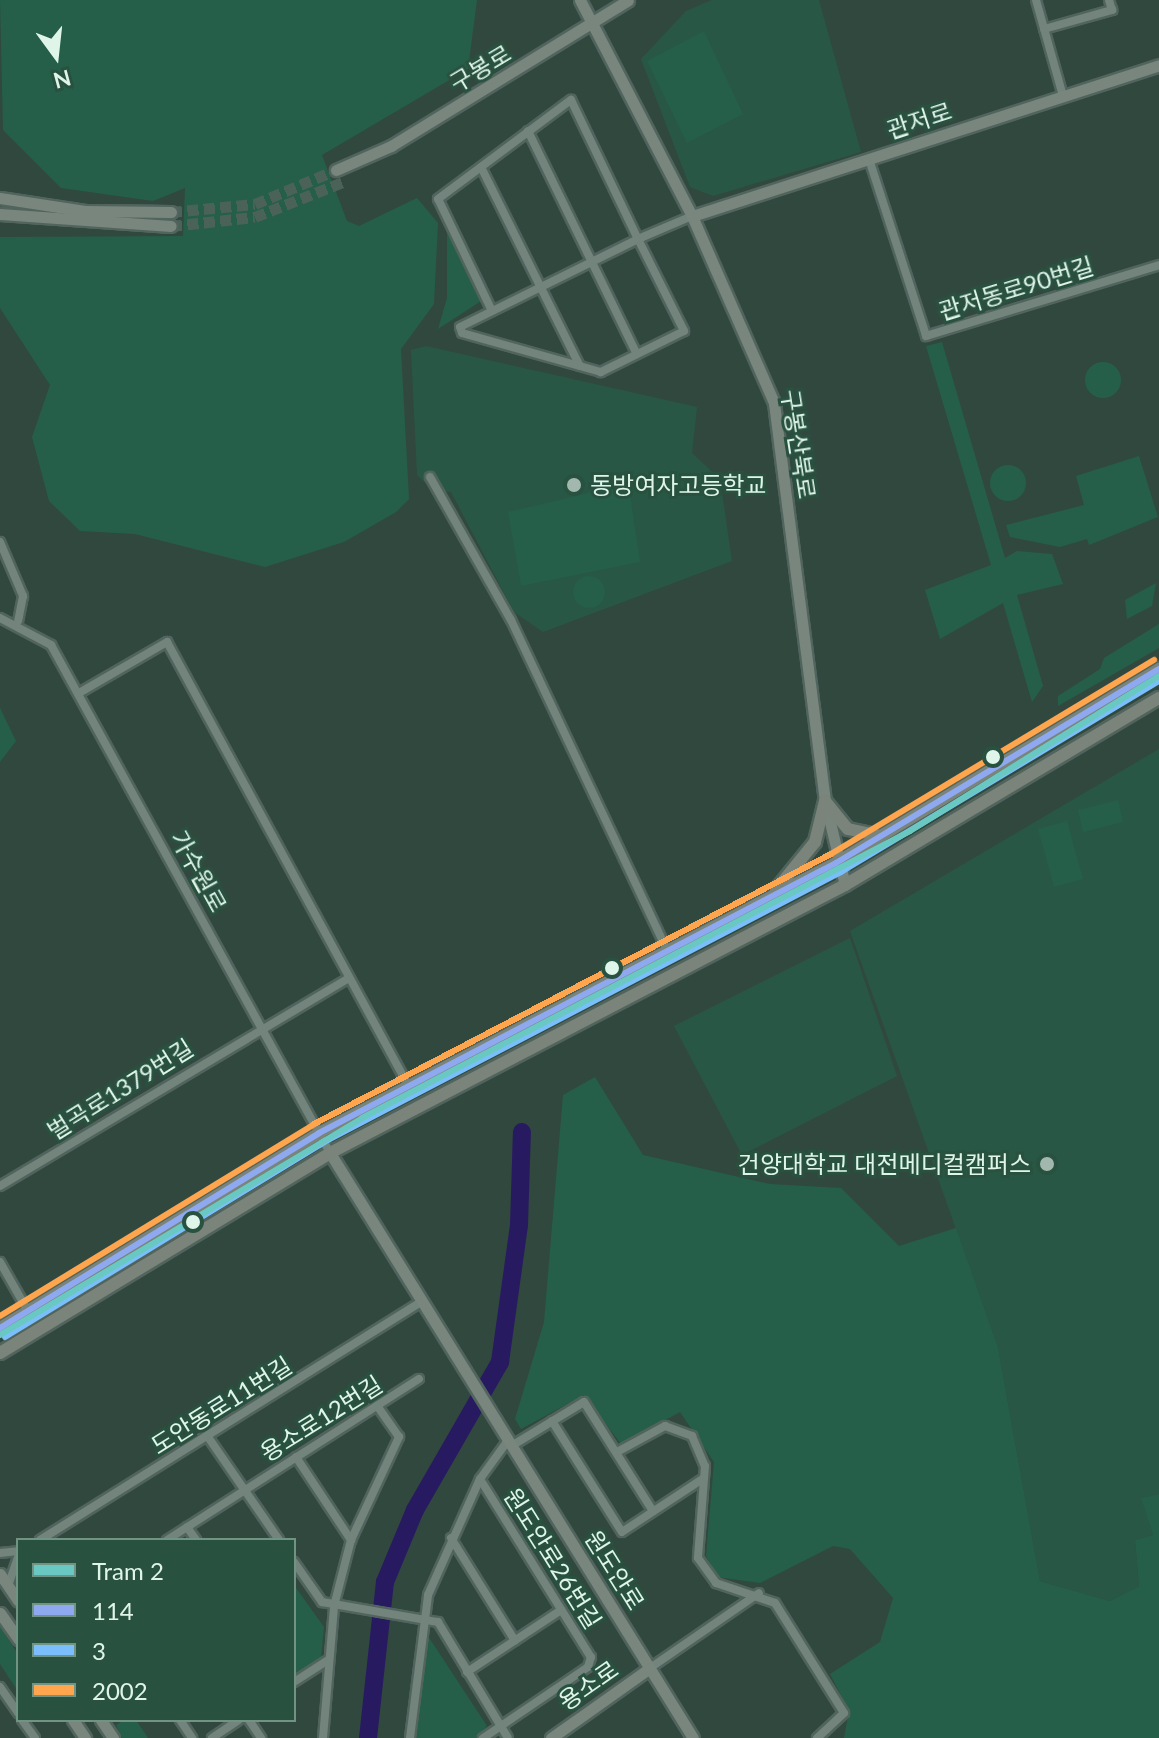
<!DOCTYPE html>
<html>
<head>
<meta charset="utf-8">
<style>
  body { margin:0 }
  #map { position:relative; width:1159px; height:1738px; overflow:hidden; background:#31483f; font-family:Lato,"Noto Sans KR",sans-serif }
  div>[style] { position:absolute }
  .built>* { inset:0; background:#285845 }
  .green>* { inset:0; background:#255f49 }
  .round { border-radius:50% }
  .river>* { height:18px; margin:-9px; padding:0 9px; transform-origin:9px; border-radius:9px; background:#281a61 }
  .secondary-tunnel>* { height:11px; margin-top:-5.5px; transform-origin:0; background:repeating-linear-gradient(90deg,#4b6259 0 11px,transparent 0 16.5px) }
  .roads { filter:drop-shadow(2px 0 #51645d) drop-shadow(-2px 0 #51645d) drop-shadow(0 2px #51645d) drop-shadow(0 -2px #51645d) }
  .street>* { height:8px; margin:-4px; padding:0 4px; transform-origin:4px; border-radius:4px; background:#72847c }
  .secondary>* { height:11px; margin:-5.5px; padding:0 5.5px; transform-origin:5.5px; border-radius:5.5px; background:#78867e }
  .primary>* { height:12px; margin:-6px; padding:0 6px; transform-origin:6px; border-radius:6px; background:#7a847a }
  .bus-1>* { height:6px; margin:-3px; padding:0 3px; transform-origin:3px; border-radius:3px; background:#8fa9f0 }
  .bus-2>* { height:6px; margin:-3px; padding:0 3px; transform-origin:3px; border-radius:3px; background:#7abffc }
  .bus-3>* { height:6px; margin:-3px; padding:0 3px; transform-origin:3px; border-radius:3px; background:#ffa54d }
  .tram-1>* { height:6px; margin:-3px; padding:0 3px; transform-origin:3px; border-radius:3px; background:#69c9c2 }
  .dots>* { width:22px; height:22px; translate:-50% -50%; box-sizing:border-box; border:4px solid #285140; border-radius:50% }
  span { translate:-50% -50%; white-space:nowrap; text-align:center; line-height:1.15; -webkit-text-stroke:6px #285140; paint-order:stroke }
  .street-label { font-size:24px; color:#dff5ea }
  .poi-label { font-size:24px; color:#dff5ea }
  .left { translate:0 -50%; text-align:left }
  .right { translate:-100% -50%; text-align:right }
  .legend { position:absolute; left:16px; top:1538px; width:280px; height:184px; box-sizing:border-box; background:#285140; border:2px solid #719384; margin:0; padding:10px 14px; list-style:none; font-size:24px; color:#dff5ea }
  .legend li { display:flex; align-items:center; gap:16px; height:40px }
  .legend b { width:40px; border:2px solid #719384 }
  .north { position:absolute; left:16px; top:16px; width:80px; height:80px; -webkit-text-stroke:6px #285140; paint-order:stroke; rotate:165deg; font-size:22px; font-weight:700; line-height:32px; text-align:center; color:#dff5ea }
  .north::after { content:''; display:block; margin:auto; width:28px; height:36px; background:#dff5ea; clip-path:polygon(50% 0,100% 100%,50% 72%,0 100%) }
</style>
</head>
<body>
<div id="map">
  <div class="built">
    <i style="clip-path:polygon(712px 0,819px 0,861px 152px,713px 196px,690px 187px,641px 59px,686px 11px)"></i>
    <i style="clip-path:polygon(426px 346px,697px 407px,692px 453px,720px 479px,732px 561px,543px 632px,514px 612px,451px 492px,434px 491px,417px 475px,411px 350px)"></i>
    <i style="clip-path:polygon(1159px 749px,1159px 1494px,1142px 1498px,1153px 1535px,1135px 1540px,1139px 1586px,1110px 1601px,1040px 1581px,998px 1347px,850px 931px)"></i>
    <i style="clip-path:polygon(850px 938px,897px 1076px,742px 1155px,674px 1026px)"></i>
  </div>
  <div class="green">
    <i style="clip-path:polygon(0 0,477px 0,468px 69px,322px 155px,347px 221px,359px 226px,417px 198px,438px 223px,434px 304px,401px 349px,409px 499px,396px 512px,344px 542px,265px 567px,135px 534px,80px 531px,49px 501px,32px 437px,50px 385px,0 308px,0 237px,183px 236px,185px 188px,153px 201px,61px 188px,3px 130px)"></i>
    <i style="clip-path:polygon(704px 31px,743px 114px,687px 143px,647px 61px)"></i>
    <i style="clip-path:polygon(447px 232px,481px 301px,438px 329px,447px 298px)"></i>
    <i style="clip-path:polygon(942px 342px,1005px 558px,1017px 551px,1052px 554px,1063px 584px,1017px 595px,1043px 686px,1032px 702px,1003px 603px,940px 639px,925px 590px,991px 565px,926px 346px)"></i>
    <i class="round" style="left:1085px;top:362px;width:36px;height:36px"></i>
    <i style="clip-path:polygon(1139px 456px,1158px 517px,1089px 545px,1087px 539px,1060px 547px,1010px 537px,1006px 525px,1084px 505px,1076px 476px)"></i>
    <i class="round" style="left:990px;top:465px;width:36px;height:36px"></i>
    <i style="clip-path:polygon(618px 486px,630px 495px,640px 562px,521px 586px,508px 512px)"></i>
    <i class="round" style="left:573px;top:576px;width:32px;height:32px"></i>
    <i style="clip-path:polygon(1156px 583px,1152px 606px,1127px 619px,1125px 600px)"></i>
    <i style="clip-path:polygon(1159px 624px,1159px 648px,1058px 706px,1058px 696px,1100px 669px,1104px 658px)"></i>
    <i style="clip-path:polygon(0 708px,16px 741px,0 762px)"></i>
    <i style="clip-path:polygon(1118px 800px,1123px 822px,1083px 832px,1078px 810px)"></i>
    <i style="clip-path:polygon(1067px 821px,1083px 879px,1054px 887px,1038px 829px)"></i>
    <i style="clip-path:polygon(595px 1077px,643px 1155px,770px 1184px,841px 1188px,899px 1246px,956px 1228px,998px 1347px,1040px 1581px,1110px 1601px,1139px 1586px,1135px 1540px,1153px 1535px,1141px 1498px,1159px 1494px,1159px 1738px,844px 1738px,849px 1711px,830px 1674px,880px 1642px,893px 1598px,850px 1549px,833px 1546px,760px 1583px,717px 1577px,706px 1556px,714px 1462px,680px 1412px,621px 1444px,584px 1395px,521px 1429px,515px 1419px,544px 1322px,563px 1095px)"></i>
    <i style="clip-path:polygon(294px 1585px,324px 1627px,321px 1658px,295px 1678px)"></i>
    <i style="clip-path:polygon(0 1627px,18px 1654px,17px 1690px,0 1664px)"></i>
    <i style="clip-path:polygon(426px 1633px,487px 1726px,476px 1738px,416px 1738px)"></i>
    <i style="clip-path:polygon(124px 1720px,136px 1720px,148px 1738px,122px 1738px,116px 1725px)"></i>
  </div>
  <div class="river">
    <i style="left:368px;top:1738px;width:157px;rotate:-83.8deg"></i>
    <i style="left:385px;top:1582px;width:78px;rotate:-67.4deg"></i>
    <i style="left:415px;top:1510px;width:171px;rotate:-60.1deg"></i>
    <i style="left:500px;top:1362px;width:138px;rotate:-82.1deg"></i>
    <i style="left:519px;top:1225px;width:93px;rotate:-88.2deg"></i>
  </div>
  <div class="secondary-tunnel">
    <i style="left:171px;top:212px;width:84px;rotate:-5.4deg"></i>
    <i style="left:255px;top:204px;width:88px;rotate:-22.8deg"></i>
    <i style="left:171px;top:226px;width:84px;rotate:-6.1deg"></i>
    <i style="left:255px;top:217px;width:95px;rotate:-21.7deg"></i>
  </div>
  <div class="roads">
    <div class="street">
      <i style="left:1036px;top:0;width:100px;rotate:74.3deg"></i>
      <i style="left:1044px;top:29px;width:71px;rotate:-15.6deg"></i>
      <i style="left:1112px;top:10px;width:10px;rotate:-107deg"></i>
      <i style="left:528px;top:131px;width:248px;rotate:64deg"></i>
      <i style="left:869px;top:159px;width:186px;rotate:72.1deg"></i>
      <i style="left:926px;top:336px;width:244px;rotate:-16.9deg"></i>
      <i style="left:481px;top:167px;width:222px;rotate:63.6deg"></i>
      <i style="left:492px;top:311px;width:124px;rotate:-115.7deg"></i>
      <i style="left:438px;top:199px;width:166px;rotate:-36.7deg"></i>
      <i style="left:571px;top:100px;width:154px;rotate:64.3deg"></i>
      <i style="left:638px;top:239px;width:103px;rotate:63.4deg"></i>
      <i style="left:684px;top:331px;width:93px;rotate:153.7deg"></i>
      <i style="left:601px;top:372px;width:144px;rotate:-164.3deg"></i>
      <i style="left:462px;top:333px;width:6px;rotate:-108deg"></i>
      <i style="left:460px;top:327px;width:199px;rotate:-26.3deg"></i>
      <i style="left:638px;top:239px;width:59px;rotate:-23.1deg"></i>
      <i style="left:430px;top:477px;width:164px;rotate:60.5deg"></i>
      <i style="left:511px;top:620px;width:365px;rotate:64.7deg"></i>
      <i style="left:0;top:542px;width:59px;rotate:66.9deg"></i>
      <i style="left:23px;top:596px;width:25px;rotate:101deg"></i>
      <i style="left:0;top:618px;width:58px;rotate:27.9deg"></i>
      <i style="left:51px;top:645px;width:580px;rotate:61.22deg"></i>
      <i style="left:79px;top:693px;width:102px;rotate:-30.1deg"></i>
      <i style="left:167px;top:642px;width:507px;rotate:61.46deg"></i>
      <i style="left:0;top:1186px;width:406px;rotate:-30.8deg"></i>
      <i style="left:0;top:1262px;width:56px;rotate:60.3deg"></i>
      <i style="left:552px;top:1421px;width:131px;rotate:57.8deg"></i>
      <i style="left:622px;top:1532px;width:98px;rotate:-33.4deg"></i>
      <i style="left:208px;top:1437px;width:125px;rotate:55.4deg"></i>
      <i style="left:513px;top:1445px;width:83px;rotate:-31.2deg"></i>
      <i style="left:584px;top:1402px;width:129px;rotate:57.7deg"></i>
      <i style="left:617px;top:1452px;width:55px;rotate:-28.4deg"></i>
      <i style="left:665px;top:1426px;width:29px;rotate:20deg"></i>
      <i style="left:692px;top:1436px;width:33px;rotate:67deg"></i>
      <i style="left:705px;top:1466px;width:92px;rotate:94.4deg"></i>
      <i style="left:698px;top:1558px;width:31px;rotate:54deg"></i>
      <i style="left:716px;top:1583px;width:62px;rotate:18.7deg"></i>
      <i style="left:775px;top:1603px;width:130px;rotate:57.9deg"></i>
      <i style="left:844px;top:1713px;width:37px;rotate:137deg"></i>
      <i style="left:296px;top:1457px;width:100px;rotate:56.5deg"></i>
      <i style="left:480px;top:1479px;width:210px;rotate:58.1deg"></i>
      <i style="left:591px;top:1657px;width:10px;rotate:107deg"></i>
      <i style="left:588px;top:1667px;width:127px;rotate:145.9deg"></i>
      <i style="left:187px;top:1527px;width:16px;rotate:55deg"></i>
      <i style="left:451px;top:1538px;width:121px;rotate:58.1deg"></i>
      <i style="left:40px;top:1540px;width:451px;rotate:-32deg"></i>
      <i style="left:167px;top:1540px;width:299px;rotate:-32.6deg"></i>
      <i style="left:0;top:1553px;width:18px;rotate:-6deg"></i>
      <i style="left:294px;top:1562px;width:49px;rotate:55deg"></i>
      <i style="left:322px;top:1602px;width:118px;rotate:9.8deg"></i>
      <i style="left:438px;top:1622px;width:135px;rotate:58.9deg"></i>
      <i style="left:8px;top:1586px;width:31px;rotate:-71deg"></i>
      <i style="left:650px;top:1668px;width:132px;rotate:-34.5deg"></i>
      <i style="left:467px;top:1672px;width:113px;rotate:-33.4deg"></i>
      <i style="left:294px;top:1682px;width:40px;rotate:-32.9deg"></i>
      <i style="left:0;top:1687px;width:32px;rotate:55deg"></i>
      <i style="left:22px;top:1720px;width:22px;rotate:54deg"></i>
      <i style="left:180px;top:1720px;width:22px;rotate:56deg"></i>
      <i style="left:249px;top:1720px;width:22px;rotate:56deg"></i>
      <i style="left:212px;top:1738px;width:32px;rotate:-34deg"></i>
      <i style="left:323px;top:1738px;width:132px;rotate:-85.2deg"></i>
      <i style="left:334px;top:1606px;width:68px;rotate:-75.6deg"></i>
      <i style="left:351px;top:1540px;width:114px;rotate:-65deg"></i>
      <i style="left:399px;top:1437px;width:38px;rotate:-125deg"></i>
      <i style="left:410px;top:1738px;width:144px;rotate:-82.8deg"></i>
      <i style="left:428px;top:1595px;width:127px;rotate:-65.9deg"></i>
      <i style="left:480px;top:1479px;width:49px;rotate:-54.1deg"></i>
    </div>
    <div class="secondary">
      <i style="left:580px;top:0;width:243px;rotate:62.6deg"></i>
      <i style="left:692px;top:216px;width:204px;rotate:66.3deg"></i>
      <i style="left:774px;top:403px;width:401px;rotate:82.7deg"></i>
      <i style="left:825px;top:801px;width:86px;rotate:76.6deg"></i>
      <i style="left:336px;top:170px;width:60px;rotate:-23.6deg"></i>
      <i style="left:391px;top:146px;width:278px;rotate:-31.6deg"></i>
      <i style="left:0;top:198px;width:86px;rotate:8.7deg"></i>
      <i style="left:85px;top:211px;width:86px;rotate:0.7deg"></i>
      <i style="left:0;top:214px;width:171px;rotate:4deg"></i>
      <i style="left:692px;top:216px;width:491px;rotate:-17.9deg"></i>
      <i style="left:330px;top:1153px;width:688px;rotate:58.18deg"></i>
      <i style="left:0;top:1574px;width:32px;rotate:56deg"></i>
      <i style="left:0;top:1613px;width:32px;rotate:55deg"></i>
      <i style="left:73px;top:1720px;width:22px;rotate:56deg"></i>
      <i style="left:101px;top:1720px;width:22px;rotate:56deg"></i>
      <i style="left:551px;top:1738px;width:121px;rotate:-35.3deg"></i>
    </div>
    <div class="primary">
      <i style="left:825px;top:801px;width:36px;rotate:51deg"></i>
      <i style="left:848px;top:829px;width:34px;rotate:12deg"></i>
      <i style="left:776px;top:890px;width:62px;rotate:-50.9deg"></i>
      <i style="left:815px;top:842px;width:42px;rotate:-76.3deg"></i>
      <i style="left:0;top:1328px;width:374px;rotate:-31.4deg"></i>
      <i style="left:319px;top:1133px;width:583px;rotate:-27.58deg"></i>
      <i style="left:836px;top:863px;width:377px;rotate:-31deg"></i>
      <i style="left:0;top:1353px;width:386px;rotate:-31.2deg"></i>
      <i style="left:330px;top:1153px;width:581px;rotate:-27.49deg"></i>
      <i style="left:845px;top:885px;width:365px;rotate:-30.8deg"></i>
    </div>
  </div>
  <div class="bus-1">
    <i style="left:0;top:1328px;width:374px;rotate:-31.4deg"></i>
    <i style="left:319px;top:1133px;width:583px;rotate:-27.58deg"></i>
    <i style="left:836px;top:863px;width:377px;rotate:-31deg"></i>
  </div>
  <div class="bus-2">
    <i style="left:5px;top:1337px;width:374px;rotate:-31.4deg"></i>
    <i style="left:324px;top:1142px;width:583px;rotate:-27.58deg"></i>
    <i style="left:841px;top:872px;width:371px;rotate:-31deg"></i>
  </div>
  <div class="bus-3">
    <i style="left:0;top:1316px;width:368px;rotate:-31.4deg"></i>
    <i style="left:314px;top:1124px;width:583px;rotate:-27.58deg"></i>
    <i style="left:831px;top:854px;width:377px;rotate:-31deg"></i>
  </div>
  <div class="tram-1">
    <i style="left:0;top:1335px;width:422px;rotate:-30.9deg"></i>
    <i style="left:362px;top:1118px;width:619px;rotate:-27.64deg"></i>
    <i style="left:910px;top:831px;width:293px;rotate:-31.9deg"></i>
  </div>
  <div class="dots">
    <i style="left:574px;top:485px;background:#a2b8ae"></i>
    <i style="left:993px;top:757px;background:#dff5ea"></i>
    <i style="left:612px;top:968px;background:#dff5ea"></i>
    <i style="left:1047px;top:1164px;background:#a2b8ae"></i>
    <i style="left:193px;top:1222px;background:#dff5ea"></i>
  </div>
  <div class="street-label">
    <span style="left:480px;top:68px;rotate:-31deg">구봉로</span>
    <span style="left:919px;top:120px;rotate:-18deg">관저로</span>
    <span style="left:1016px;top:288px;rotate:-17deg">관저동로90번길</span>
    <span style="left:799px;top:444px;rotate:81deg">구봉산북로</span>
    <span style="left:199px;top:871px;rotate:61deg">가수원로</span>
    <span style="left:120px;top:1089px;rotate:-32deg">벌곡로1379번길</span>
    <span style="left:221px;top:1405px;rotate:-32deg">도안동로11번길</span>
    <span style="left:321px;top:1418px;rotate:-32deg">용소로12번길</span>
    <span style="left:553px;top:1558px;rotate:58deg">원도안로26번길</span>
    <span style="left:615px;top:1570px;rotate:58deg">원도안로</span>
    <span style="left:588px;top:1685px;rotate:-35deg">용소로</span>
  </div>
  <div class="poi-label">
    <span class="left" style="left:590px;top:485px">동방여자고등학교</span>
    <span class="right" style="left:1031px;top:1164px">건양대학교 대전메디컬캠퍼스</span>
  </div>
  <ul class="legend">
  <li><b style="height:10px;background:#69c9c2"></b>Tram 2</li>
  <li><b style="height:10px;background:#8fa9f0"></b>114</li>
  <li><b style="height:10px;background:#7abffc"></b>3</li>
  <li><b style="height:10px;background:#ffa54d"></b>2002</li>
  </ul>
  <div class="north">N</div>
</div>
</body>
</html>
